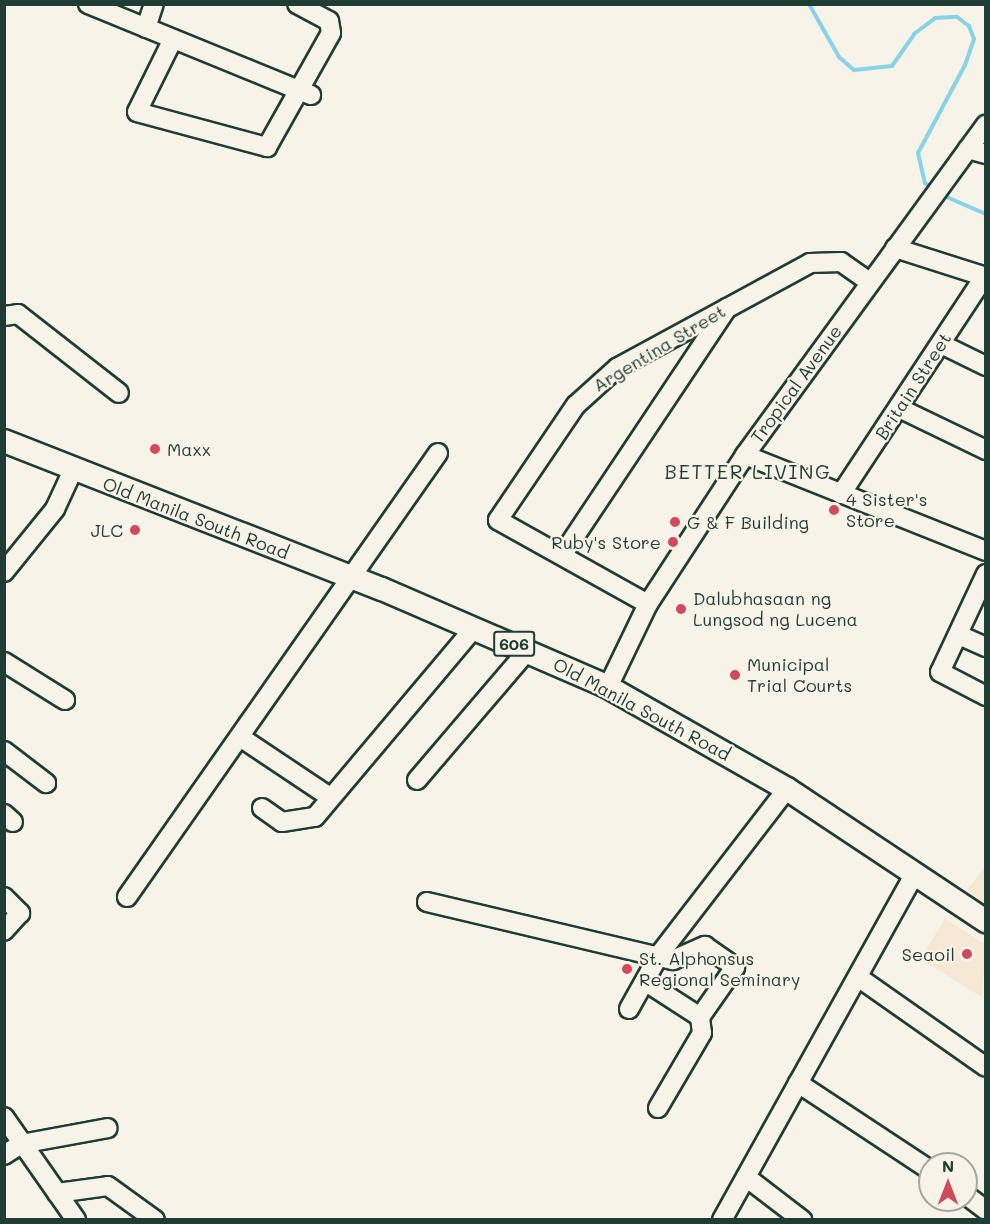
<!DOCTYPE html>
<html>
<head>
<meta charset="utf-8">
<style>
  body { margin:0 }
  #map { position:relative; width:990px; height:1224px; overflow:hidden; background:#f7f3e8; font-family:Mali,sans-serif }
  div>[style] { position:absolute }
  .built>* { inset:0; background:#f6e8d4 }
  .stream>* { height:4px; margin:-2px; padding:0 2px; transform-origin:2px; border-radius:2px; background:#88d3e8 }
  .roads { filter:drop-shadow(2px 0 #1f3d34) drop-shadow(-2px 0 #1f3d34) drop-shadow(0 2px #1f3d34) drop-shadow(0 -2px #1f3d34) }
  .minor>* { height:18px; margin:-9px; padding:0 9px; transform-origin:9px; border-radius:9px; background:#f7f3e8 }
  .major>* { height:22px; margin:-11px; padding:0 11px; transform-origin:11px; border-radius:11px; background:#f7f3e8 }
  .dots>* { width:16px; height:16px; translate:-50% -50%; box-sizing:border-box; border:3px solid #f7f3e8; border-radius:50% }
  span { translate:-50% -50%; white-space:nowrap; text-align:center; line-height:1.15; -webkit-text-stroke:4.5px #f7f3e8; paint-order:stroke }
  .shield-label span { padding:2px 4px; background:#f7f3e8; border:2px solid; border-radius:4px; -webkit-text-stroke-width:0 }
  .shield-label { font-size:16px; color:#1f3d34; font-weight:700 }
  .street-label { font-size:18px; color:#1f3d34 }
  .poi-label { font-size:18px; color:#1f3d34 }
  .left { translate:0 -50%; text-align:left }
  .right { translate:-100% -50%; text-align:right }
  .neighbourhood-label { font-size:20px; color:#1f3d34; letter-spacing:1.5px }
  .frame { position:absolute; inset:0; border:6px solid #1f3d34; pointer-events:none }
  .north { position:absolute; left:918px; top:1152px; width:60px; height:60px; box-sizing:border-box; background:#f7f3e8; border:2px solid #a1aaa0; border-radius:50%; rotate:0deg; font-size:16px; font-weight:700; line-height:24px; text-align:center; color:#1f3d34 }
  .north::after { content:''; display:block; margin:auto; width:21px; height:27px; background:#d1495b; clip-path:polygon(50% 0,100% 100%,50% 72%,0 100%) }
</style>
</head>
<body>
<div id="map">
  <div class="built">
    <i style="clip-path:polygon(985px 867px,985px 911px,962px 896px)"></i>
    <i style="clip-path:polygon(945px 919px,985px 944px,982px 997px,920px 959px)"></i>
  </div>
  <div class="stream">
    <i style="left:809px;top:4px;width:61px;rotate:60.5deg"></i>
    <i style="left:839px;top:57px;width:20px;rotate:41deg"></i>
    <i style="left:854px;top:70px;width:38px;rotate:-6deg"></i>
    <i style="left:892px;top:66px;width:39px;rotate:-55deg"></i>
    <i style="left:914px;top:34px;width:26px;rotate:-37deg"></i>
    <i style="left:935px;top:18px;width:22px;rotate:-3deg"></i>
    <i style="left:957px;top:17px;width:15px;rotate:37deg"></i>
    <i style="left:969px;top:26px;width:14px;rotate:69deg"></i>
    <i style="left:974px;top:39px;width:28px;rotate:109deg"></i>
    <i style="left:965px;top:65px;width:100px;rotate:118.1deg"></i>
    <i style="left:918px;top:153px;width:31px;rotate:77deg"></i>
    <i style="left:925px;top:183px;width:11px;rotate:34deg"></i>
    <i style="left:942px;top:195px;width:48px;rotate:23.4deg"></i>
  </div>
  <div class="roads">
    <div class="minor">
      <i style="left:88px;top:4px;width:241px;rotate:22.2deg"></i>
      <i style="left:146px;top:28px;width:25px;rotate:-72deg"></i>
      <i style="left:173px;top:39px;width:81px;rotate:116.3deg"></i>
      <i style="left:137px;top:112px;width:135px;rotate:15.1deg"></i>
      <i style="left:267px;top:147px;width:131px;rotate:-60.7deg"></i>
      <i style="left:331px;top:33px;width:12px;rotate:-99deg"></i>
      <i style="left:329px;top:21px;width:36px;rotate:-152deg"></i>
      <i style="left:968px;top:149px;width:19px;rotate:16deg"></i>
      <i style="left:895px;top:248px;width:96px;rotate:17.7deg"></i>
      <i style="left:4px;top:316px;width:14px;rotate:-8deg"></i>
      <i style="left:18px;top:314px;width:128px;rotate:38deg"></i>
      <i style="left:941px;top:344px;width:50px;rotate:26.1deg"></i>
      <i style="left:899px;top:408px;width:97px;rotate:25.8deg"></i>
      <i style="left:745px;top:455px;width:259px;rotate:21.7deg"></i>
      <i style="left:841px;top:494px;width:260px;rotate:-56.6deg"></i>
      <i style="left:563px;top:554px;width:296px;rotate:-56.3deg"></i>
      <i style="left:4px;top:572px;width:81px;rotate:-51deg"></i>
      <i style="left:55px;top:509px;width:43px;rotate:-65.2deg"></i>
      <i style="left:986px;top:574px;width:108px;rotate:115.1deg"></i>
      <i style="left:940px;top:672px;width:52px;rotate:27.6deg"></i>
      <i style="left:648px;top:604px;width:172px;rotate:-150.8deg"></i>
      <i style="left:498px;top:520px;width:139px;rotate:-55.9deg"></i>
      <i style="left:576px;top:405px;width:55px;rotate:-42.1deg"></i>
      <i style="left:617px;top:368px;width:220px;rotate:-28.5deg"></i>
      <i style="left:810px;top:263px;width:31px;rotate:-2deg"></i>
      <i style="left:841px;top:262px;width:35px;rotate:35deg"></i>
      <i style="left:959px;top:635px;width:30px;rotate:24deg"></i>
      <i style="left:4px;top:662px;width:72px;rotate:31.9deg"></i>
      <i style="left:608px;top:687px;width:92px;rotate:-64.3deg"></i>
      <i style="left:648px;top:604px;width:178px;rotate:-56.9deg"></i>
      <i style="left:745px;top:455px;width:409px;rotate:-53.9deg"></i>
      <i style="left:240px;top:737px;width:108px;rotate:33.7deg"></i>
      <i style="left:4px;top:751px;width:53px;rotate:37.3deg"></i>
      <i style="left:417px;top:780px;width:171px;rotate:-49.5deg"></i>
      <i style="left:262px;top:808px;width:24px;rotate:35deg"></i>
      <i style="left:282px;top:822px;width:33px;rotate:-9deg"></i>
      <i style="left:315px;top:817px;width:247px;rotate:-49.9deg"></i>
      <i style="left:4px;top:814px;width:12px;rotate:42deg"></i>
      <i style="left:4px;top:897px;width:23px;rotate:45deg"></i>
      <i style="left:20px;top:913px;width:24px;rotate:132deg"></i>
      <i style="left:127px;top:897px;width:542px;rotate:-54.99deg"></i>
      <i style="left:427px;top:902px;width:253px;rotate:13.3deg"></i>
      <i style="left:673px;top:960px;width:35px;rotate:-24deg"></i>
      <i style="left:705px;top:946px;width:37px;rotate:35deg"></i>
      <i style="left:735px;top:967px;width:61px;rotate:125deg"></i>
      <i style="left:858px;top:977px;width:156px;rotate:35.1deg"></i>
      <i style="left:646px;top:982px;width:64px;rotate:32.9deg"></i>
      <i style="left:700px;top:1017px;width:16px;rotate:83deg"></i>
      <i style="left:702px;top:1033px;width:87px;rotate:120.4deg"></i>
      <i style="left:629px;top:1009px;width:62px;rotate:-60.9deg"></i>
      <i style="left:659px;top:955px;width:210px;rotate:-52.4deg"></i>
      <i style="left:798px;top:1083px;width:158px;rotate:33.4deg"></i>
      <i style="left:4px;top:1117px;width:126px;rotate:55deg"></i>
      <i style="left:4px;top:1155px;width:20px;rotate:-33deg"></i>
      <i style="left:21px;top:1144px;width:88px;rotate:-10.4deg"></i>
      <i style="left:746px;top:1177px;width:71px;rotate:37.5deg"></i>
      <i style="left:57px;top:1193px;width:51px;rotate:-7.8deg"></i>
      <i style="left:108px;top:1186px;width:58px;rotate:35.9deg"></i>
      <i style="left:966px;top:1195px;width:25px;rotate:37deg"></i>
      <i style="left:722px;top:1220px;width:397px;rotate:-60.9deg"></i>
    </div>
    <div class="major">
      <i style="left:4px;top:441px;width:406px;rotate:21.4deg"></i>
      <i style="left:382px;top:589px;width:246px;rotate:23.4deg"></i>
      <i style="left:608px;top:687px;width:206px;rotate:29.7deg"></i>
      <i style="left:787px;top:789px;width:239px;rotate:33.6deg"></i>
    </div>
  </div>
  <div class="dots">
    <i style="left:155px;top:449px;background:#d1495b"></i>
    <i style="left:834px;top:510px;background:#d1495b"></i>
    <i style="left:675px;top:522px;background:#d1495b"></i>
    <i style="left:135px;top:530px;background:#d1495b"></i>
    <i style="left:673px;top:542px;background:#d1495b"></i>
    <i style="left:681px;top:609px;background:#d1495b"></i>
    <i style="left:735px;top:675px;background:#d1495b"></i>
    <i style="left:967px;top:954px;background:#d1495b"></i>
    <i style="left:627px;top:969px;background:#d1495b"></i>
  </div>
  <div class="shield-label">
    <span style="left:514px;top:644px">606</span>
  </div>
  <div class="street-label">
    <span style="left:659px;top:348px;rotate:-31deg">Argentina Street</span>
    <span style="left:796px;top:384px;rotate:-54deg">Tropical Avenue</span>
    <span style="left:913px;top:386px;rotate:-57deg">Britain Street</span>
    <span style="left:196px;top:518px;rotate:21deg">Old Manila South Road</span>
    <span style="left:642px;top:709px;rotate:28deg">Old Manila South Road</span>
  </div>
  <div class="poi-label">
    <span class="left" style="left:167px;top:449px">Maxx</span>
    <span class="left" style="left:846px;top:510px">4 Sister's<br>Store</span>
    <span class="left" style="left:687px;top:522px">G &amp; F Building</span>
    <span class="right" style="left:123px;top:530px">JLC</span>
    <span class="right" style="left:661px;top:542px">Ruby's Store</span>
    <span class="left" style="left:693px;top:609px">Dalubhasaan ng<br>Lungsod ng Lucena</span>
    <span class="left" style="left:747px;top:675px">Municipal<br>Trial Courts</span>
    <span class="right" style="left:955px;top:954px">Seaoil</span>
    <span class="left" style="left:639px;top:969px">St. Alphonsus<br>Regional Seminary</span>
  </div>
  <div class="neighbourhood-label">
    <span style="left:748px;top:471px">BETTER LIVING</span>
  </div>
  <div class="frame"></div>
  <div class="north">N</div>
</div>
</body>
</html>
